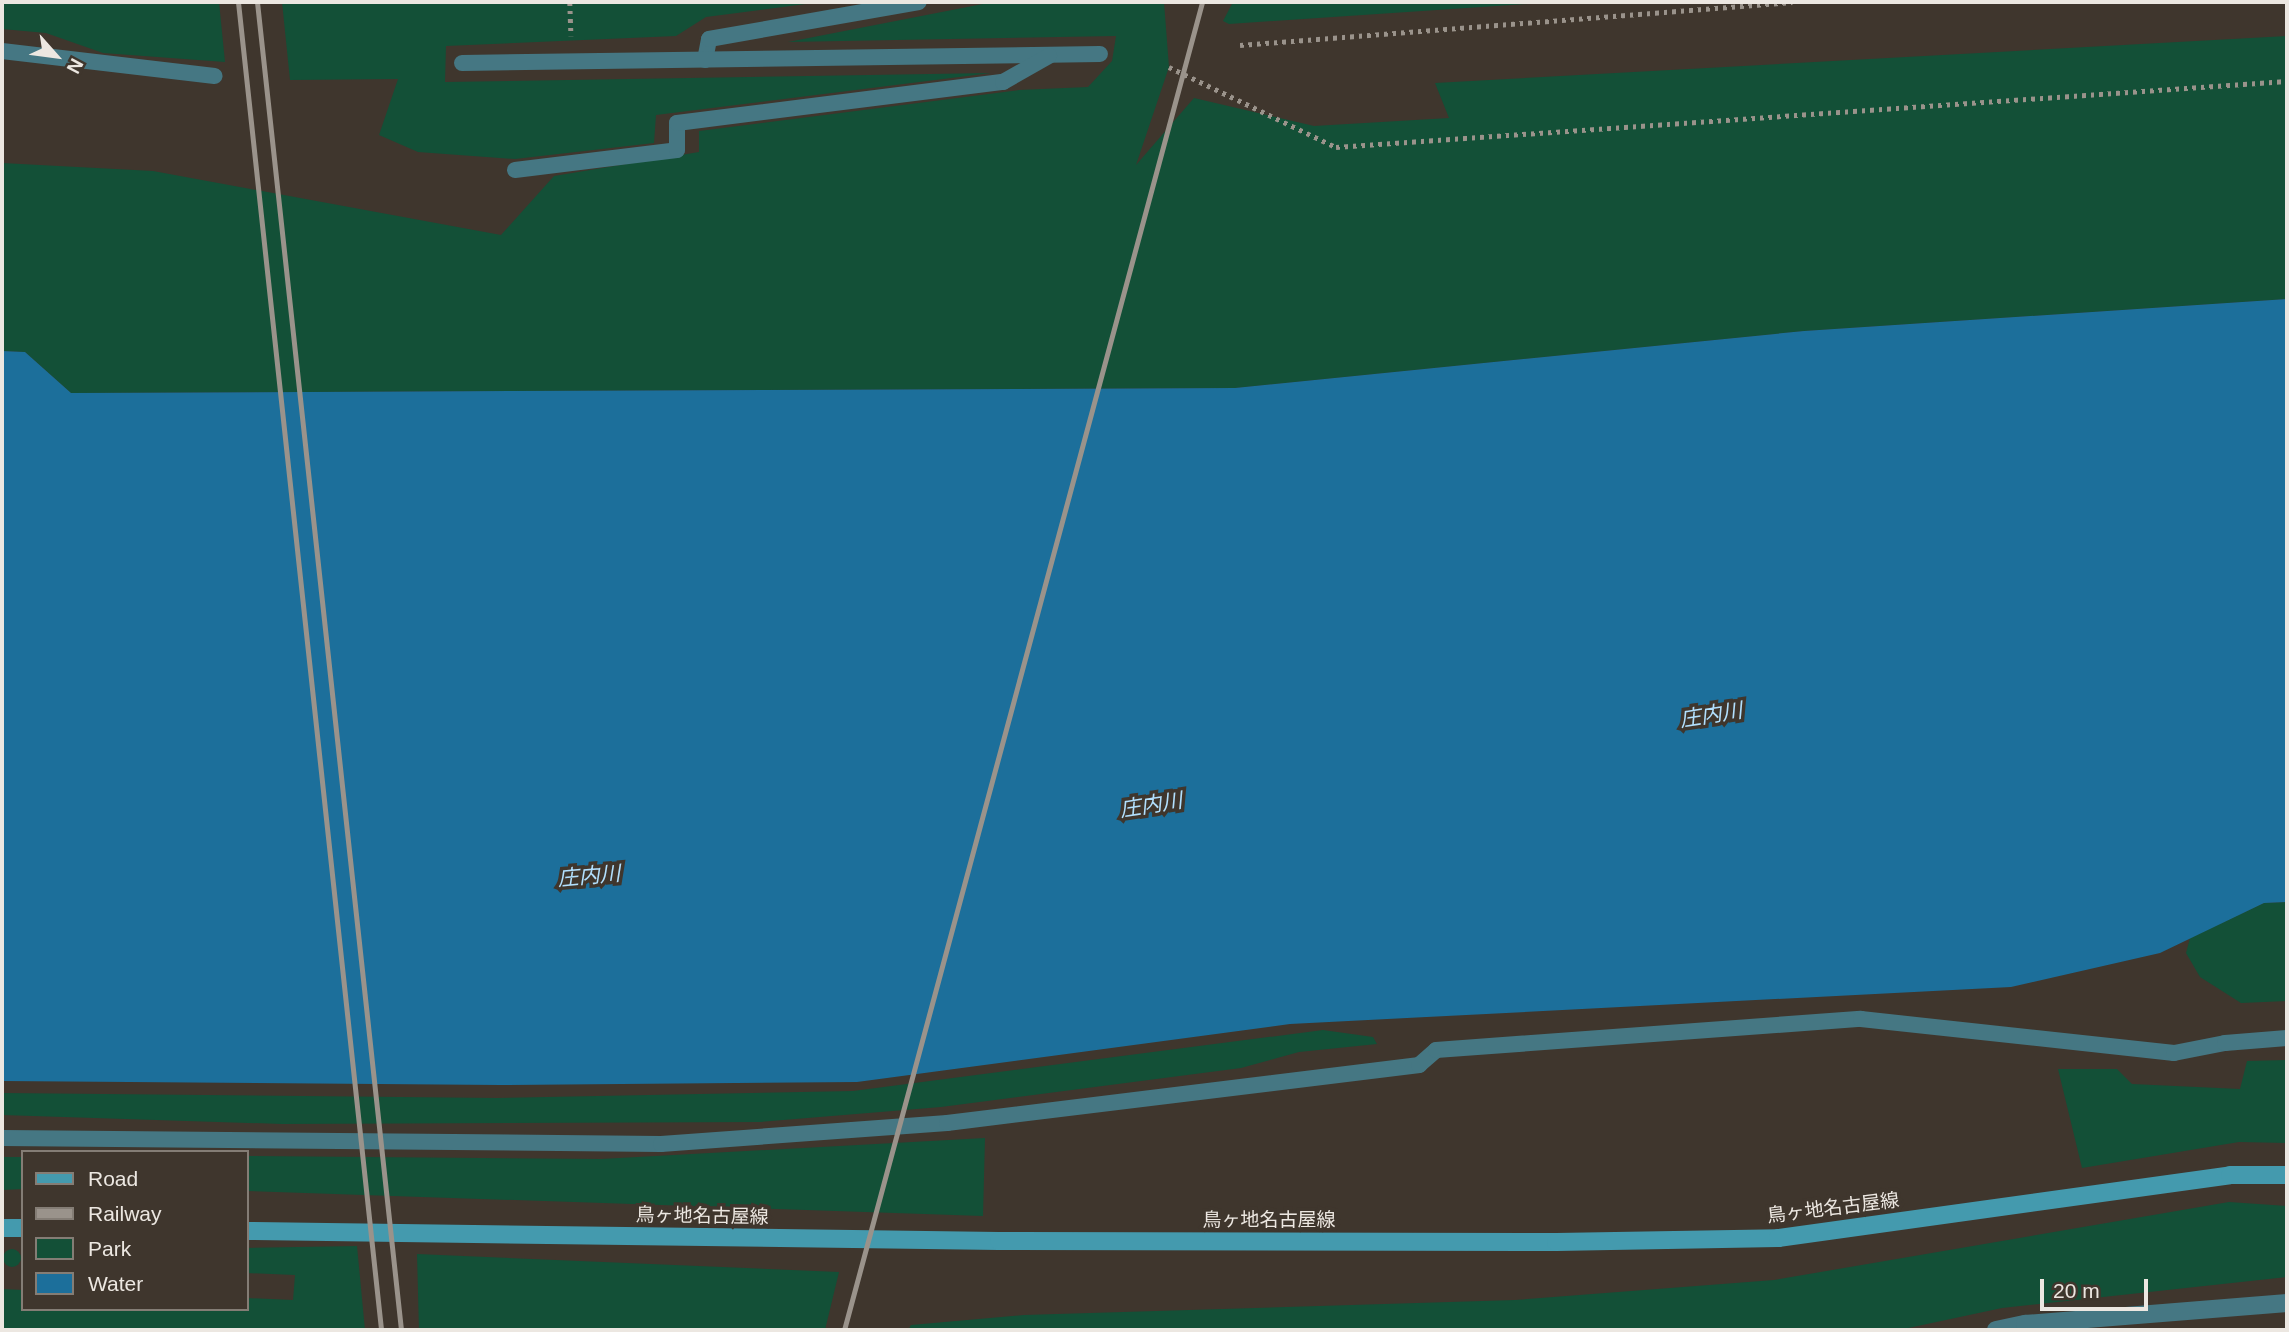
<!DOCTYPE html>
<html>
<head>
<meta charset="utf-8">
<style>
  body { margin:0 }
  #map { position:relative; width:2289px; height:1332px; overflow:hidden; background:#3f362d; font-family:Arial,"Noto Sans JP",sans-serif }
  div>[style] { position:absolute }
  .green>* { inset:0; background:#135037 }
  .round { border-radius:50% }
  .water>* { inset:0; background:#1c6f9b }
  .path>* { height:4.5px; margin-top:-2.25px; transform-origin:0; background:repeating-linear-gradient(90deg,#9a938b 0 3.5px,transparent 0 8.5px) }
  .lane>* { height:16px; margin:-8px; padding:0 8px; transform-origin:8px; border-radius:8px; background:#457783 }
  .street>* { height:18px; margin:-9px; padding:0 9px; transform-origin:9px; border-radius:9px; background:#457783 }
  .secondary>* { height:18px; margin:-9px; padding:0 9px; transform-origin:9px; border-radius:9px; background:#449aae }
  .rail>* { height:5px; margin:-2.5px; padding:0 2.5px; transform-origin:2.5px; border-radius:2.5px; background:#9a938b }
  span { translate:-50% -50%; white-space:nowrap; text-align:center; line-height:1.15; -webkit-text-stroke:7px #3f362d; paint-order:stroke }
  .street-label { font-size:19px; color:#ece7e1 }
  .water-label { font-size:21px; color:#b2e0fe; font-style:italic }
  .frame { position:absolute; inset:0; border:4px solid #ece7e1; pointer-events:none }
  .legend { position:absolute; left:21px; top:1150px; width:228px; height:161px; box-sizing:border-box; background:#3f362d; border:2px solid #847d75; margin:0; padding:9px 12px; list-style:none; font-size:21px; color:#ece7e1 }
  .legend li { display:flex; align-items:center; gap:14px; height:35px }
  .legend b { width:35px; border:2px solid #847d75 }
  .north { position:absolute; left:21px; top:21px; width:70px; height:70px; -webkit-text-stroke:5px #3f362d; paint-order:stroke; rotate:118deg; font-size:19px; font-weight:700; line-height:28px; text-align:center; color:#ece7e1 }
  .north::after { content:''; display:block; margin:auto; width:24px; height:32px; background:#ece7e1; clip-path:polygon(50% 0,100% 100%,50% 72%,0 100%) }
  .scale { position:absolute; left:2040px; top:1279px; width:108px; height:32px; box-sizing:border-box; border:4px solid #ece7e1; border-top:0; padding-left:9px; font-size:21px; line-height:24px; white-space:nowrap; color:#ece7e1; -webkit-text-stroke:5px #3f362d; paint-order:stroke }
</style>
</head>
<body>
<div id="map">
  <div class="green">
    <i style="clip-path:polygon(2px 2px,219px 2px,225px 62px,103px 53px,46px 33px,2px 29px)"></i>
    <i style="clip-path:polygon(282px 2px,821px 2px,706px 17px,676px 36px,446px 46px,445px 82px,991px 73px,656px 115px,654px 143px,515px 159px,418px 152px,379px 135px,398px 79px,290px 80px)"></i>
    <i style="clip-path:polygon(993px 2px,1164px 2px,1169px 67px,1136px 165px,1194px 98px,1314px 126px,1449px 118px,1435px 83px,2287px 36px,2287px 299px,1804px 331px,1235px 388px,71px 393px,25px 352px,2px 351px,2px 163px,153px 171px,501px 235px,554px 176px,699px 152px,699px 131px,1019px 90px,1088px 87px,1112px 61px,1116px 36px,788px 42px)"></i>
    <i style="clip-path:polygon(1233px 2px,1557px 2px,1229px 24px,1223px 21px)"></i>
    <i style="clip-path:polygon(2287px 902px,2287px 1001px,2241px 1003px,2200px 977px,2186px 953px,2190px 938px,2264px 903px)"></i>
    <i style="clip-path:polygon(1323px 1030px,1373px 1037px,1377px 1044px,1299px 1052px,1241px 1068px,941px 1107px,760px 1122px,282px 1124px,2px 1115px,2px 1093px,497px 1098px,853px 1091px)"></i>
    <i style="clip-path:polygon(2287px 1060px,2287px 1143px,2239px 1142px,2082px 1168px,2058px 1069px,2117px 1069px,2132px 1084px,2240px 1089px,2247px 1061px)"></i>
    <i style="clip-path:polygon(985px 1138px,983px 1216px,247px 1191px,247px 1156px,601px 1159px)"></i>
    <i style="clip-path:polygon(2px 1157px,23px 1157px,23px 1189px,2px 1190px)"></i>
    <i style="clip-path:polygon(2229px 1202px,2287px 1206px,2287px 1277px,2002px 1308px,1899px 1330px,908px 1330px,911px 1325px,1024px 1315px,1515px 1300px,1774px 1280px)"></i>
    <i style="clip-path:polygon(357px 1246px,365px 1330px,2px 1330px,2px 1289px,23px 1290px,23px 1309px,247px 1309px,247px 1298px,293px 1300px,295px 1275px,247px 1273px,247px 1248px)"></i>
    <i class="round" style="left:3px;top:1249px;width:18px;height:18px"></i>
    <i style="clip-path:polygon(417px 1254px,839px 1272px,825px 1330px,419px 1330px)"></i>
  </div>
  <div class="water">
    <i style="clip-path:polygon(2287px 299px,2287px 902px,2264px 903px,2160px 953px,2011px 987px,1290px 1024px,857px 1082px,501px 1085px,2px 1081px,2px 351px,25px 352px,71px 393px,1235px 388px,1804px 331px)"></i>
  </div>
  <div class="path">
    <i style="left:570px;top:2px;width:34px;rotate:88deg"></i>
    <i style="left:1240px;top:45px;width:554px;rotate:-4.45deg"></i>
    <i style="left:1169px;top:67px;width:185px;rotate:25.6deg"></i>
    <i style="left:1336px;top:147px;width:953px;rotate:-3.97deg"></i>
  </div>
  <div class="lane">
    <i style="left:2px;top:51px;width:214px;rotate:6.7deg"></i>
    <i style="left:705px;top:60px;width:21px;rotate:-79deg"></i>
    <i style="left:709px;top:39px;width:213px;rotate:-10deg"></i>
    <i style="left:462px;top:63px;width:638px;rotate:-0.81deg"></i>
    <i style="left:515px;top:170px;width:163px;rotate:-7deg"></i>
    <i style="left:677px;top:150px;width:27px;rotate:-90deg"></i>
    <i style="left:677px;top:123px;width:329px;rotate:-7.2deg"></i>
    <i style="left:1003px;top:82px;width:53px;rotate:-29.5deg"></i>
    <i style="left:2px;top:1138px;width:659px;rotate:0.52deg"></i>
    <i style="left:661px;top:1144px;width:287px;rotate:-4.2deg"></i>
    <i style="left:947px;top:1123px;width:476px;rotate:-7deg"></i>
    <i style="left:1419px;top:1065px;width:23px;rotate:-41deg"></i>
    <i style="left:1436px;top:1050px;width:426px;rotate:-4.2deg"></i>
    <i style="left:1861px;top:1019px;width:315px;rotate:6.2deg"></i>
    <i style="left:2174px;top:1053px;width:52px;rotate:-11.1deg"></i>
    <i style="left:2225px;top:1043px;width:62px;rotate:-4.6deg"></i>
  </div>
  <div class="street">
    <i style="left:1996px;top:1330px;width:30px;rotate:-12deg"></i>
    <i style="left:2025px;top:1324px;width:263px;rotate:-4.6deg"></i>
  </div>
  <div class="secondary">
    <i style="left:2px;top:1228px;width:21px"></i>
    <i style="left:247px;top:1231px;width:752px;rotate:0.76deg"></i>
    <i style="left:999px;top:1241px;width:557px;rotate:0.1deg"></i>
    <i style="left:1556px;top:1242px;width:222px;rotate:-1deg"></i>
    <i style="left:1778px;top:1238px;width:456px;rotate:-7.9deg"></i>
    <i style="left:2230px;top:1175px;width:57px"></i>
  </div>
  <div class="rail">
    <i style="left:238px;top:2px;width:1336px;rotate:83.85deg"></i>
    <i style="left:257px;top:2px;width:1336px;rotate:83.81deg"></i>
    <i style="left:844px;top:1330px;width:1375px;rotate:-74.91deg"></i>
  </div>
  <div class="street-label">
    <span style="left:1833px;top:1208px;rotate:-7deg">鳥ヶ地名古屋線</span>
    <span style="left:702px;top:1216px;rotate:1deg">鳥ヶ地名古屋線</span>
    <span style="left:1269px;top:1220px">鳥ヶ地名古屋線</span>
  </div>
  <div class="water-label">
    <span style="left:1711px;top:715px;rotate:-9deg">庄内川</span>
    <span style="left:1151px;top:805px;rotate:-9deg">庄内川</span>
    <span style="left:589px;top:876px;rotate:-5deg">庄内川</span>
  </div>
  <div class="frame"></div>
  <ul class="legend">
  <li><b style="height:9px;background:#449aae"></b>Road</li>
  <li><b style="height:9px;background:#9a938b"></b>Railway</li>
  <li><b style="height:19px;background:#135037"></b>Park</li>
  <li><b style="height:19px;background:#1c6f9b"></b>Water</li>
  </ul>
  <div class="north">N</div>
  <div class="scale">20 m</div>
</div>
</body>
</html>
